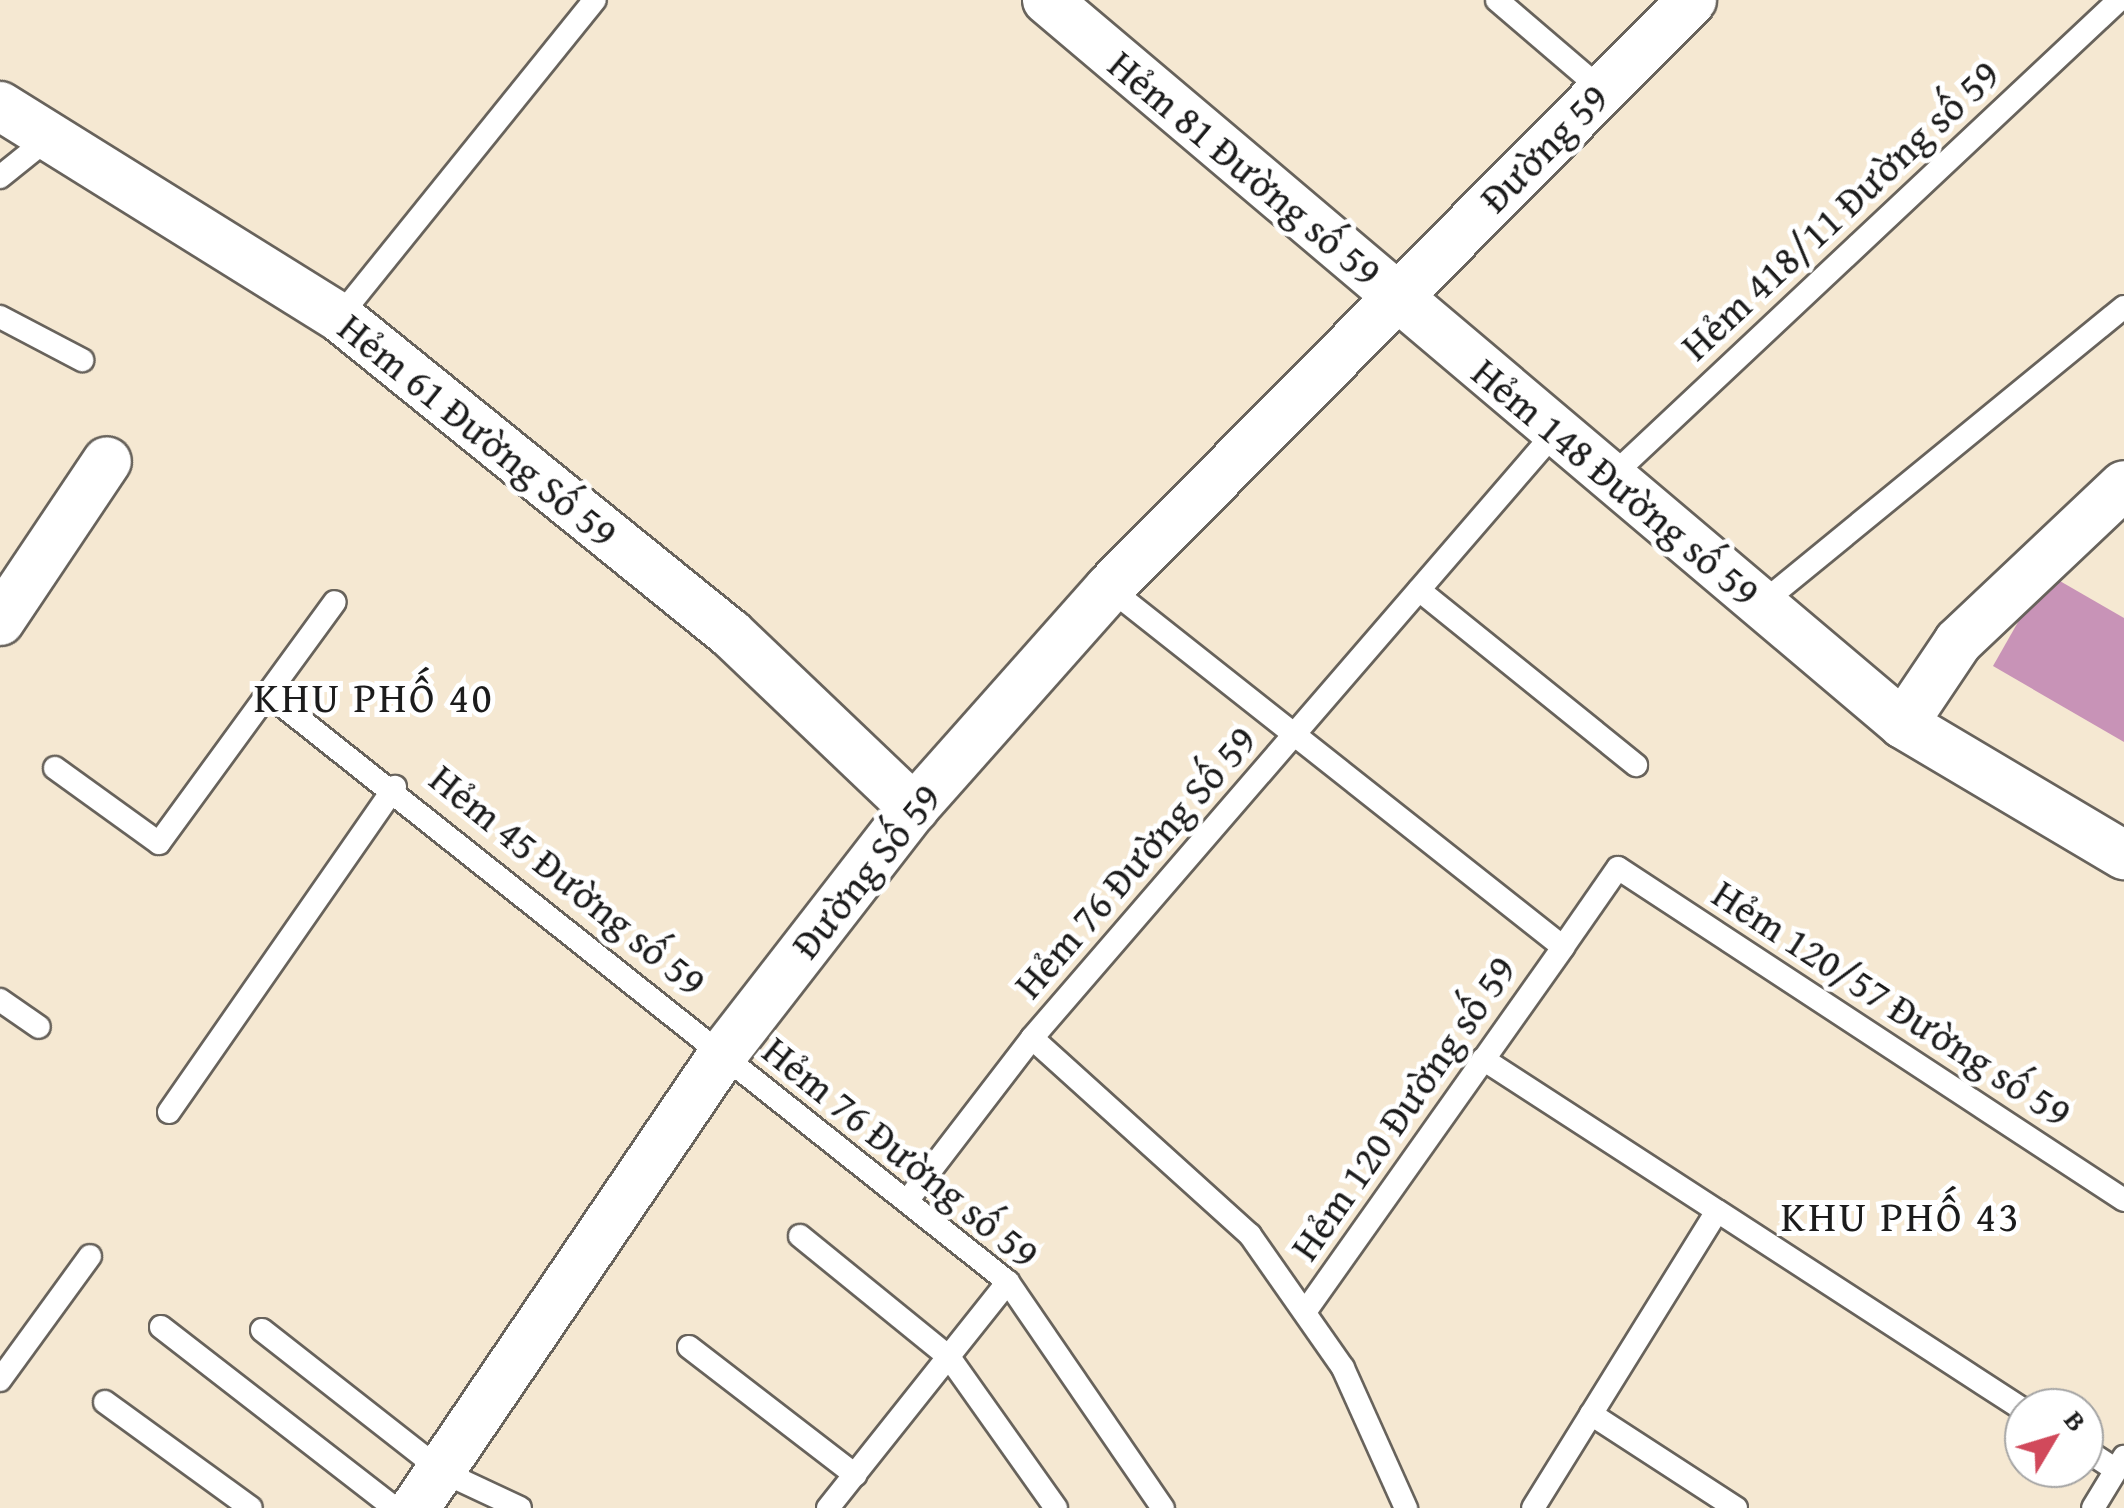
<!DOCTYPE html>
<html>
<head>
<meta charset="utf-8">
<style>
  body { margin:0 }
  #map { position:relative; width:2124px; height:1508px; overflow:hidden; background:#f5e8d2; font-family:"Gentium Book Plus",serif }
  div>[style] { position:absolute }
  .building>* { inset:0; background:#c893b7 }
  .roads { filter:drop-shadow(2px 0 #68635c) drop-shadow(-2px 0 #68635c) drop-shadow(0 2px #68635c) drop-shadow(0 -2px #68635c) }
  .service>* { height:22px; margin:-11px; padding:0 11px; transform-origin:11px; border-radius:11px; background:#fff }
  .minor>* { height:48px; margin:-24px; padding:0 24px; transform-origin:24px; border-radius:24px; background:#fff }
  span { translate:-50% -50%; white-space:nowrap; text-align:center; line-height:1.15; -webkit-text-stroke:10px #fff; paint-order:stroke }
  .street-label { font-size:40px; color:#1c1c1c }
  .neighbourhood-label { font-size:42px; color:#1c1c1c; letter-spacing:2.5px }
  .north { position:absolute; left:2004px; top:1388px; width:100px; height:100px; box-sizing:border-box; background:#fff; border:2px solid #a4a4a4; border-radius:50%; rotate:52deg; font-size:28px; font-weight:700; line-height:40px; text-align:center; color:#1c1c1c }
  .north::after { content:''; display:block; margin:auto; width:35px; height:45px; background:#d1495b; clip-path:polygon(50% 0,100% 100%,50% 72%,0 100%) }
</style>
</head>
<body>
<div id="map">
  <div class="building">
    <i style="clip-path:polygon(2046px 573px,2124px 618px,2124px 742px,1993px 666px)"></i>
  </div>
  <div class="roads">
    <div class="service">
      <i style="left:1497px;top:0;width:138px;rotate:40.6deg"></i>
      <i style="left:0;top:177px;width:65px;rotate:-38.8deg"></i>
      <i style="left:0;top:317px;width:93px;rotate:27.7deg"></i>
      <i style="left:339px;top:317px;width:407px;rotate:-51.1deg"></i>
      <i style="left:1613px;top:475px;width:694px;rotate:-43.19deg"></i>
      <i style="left:1109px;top:588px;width:579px;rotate:38.34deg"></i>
      <i style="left:1563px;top:947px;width:96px;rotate:-55.2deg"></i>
      <i style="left:1618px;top:868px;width:605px;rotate:33.27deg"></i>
      <i style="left:1419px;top:590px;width:279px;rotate:38.9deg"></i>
      <i style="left:1761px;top:604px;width:469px;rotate:-39.3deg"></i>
      <i style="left:268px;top:694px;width:945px;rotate:38.47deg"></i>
      <i style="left:1008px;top:1282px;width:274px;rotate:55.6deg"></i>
      <i style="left:55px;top:768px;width:128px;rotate:35.8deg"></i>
      <i style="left:159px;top:843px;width:298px;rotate:-53.9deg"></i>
      <i style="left:0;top:1000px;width:47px;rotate:34.7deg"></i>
      <i style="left:1032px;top:1038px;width:294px;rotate:42.1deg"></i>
      <i style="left:1250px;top:1235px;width:162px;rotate:55deg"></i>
      <i style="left:1343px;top:1368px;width:154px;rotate:65.8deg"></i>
      <i style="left:1483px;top:1059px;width:645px;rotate:32.98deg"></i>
      <i style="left:169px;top:1112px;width:396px;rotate:-55.2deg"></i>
      <i style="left:907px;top:1201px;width:205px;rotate:-52.5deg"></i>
      <i style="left:1032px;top:1038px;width:803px;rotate:-49.19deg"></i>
      <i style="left:800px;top:1236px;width:192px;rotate:39.1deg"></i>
      <i style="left:949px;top:1357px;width:185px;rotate:54.7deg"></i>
      <i style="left:1305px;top:1312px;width:447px;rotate:-54.7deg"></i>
      <i style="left:161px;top:1327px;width:295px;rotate:37.8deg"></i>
      <i style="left:262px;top:1330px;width:230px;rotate:38.1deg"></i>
      <i style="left:443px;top:1472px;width:85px;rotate:25.1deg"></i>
      <i style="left:689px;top:1347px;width:210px;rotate:37.6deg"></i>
      <i style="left:0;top:1380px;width:153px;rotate:-54deg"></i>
      <i style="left:105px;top:1402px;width:180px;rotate:36deg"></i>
      <i style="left:1591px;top:1414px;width:173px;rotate:33deg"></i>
      <i style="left:2084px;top:1449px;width:38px;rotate:33deg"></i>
      <i style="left:828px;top:1508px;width:289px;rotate:-51.5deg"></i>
      <i style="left:1533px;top:1508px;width:349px;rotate:-58.2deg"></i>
      <i style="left:2093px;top:1508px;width:60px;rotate:-58.7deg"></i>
    </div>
    <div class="minor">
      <i style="left:1047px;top:0;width:1121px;rotate:40.22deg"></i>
      <i style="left:1903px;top:724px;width:257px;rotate:30.7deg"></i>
      <i style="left:0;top:106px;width:399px;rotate:31.9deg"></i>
      <i style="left:339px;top:317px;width:504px;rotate:38.96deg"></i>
      <i style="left:731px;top:634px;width:253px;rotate:43.6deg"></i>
      <i style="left:0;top:621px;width:192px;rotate:-56.2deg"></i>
      <i style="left:1903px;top:724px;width:99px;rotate:-56.1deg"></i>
      <i style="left:1958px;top:642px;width:228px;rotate:-43.4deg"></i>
      <i style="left:415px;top:1508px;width:549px;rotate:-55.85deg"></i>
      <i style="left:723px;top:1054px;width:311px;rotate:-52.2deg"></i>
      <i style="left:914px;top:808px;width:294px;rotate:-48.4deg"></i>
      <i style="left:1109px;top:588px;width:828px;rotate:-45.24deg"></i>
    </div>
  </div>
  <div class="street-label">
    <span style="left:1544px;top:148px;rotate:-45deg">Đường 59</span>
    <span style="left:1245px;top:168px;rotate:40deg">Hẻm 81 Đường số 59</span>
    <span style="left:1840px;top:210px;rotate:-43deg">Hẻm 418/11 Đường số 59</span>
    <span style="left:478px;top:430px;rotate:39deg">Hẻm 61 Đường Số 59</span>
    <span style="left:1616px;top:482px;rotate:40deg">Hẻm 148 Đường số 59</span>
    <span style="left:1135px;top:862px;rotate:-49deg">Hẻm 76 Đường Số 59</span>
    <span style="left:866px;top:871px;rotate:-51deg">Đường Số 59</span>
    <span style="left:568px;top:880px;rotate:39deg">Hẻm 45 Đường số 59</span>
    <span style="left:1892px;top:1003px;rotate:33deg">Hẻm 120/57 Đường số 59</span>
    <span style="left:1403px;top:1108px;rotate:-55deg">Hẻm 120 Đường số 59</span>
    <span style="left:901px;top:1152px;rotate:39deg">Hẻm 76 Đường số 59</span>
  </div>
  <div class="neighbourhood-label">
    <span style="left:374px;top:697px">KHU PHỐ 40</span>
    <span style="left:1901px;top:1216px">KHU PHỐ 43</span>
  </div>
  <div class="north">B</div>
</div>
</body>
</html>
